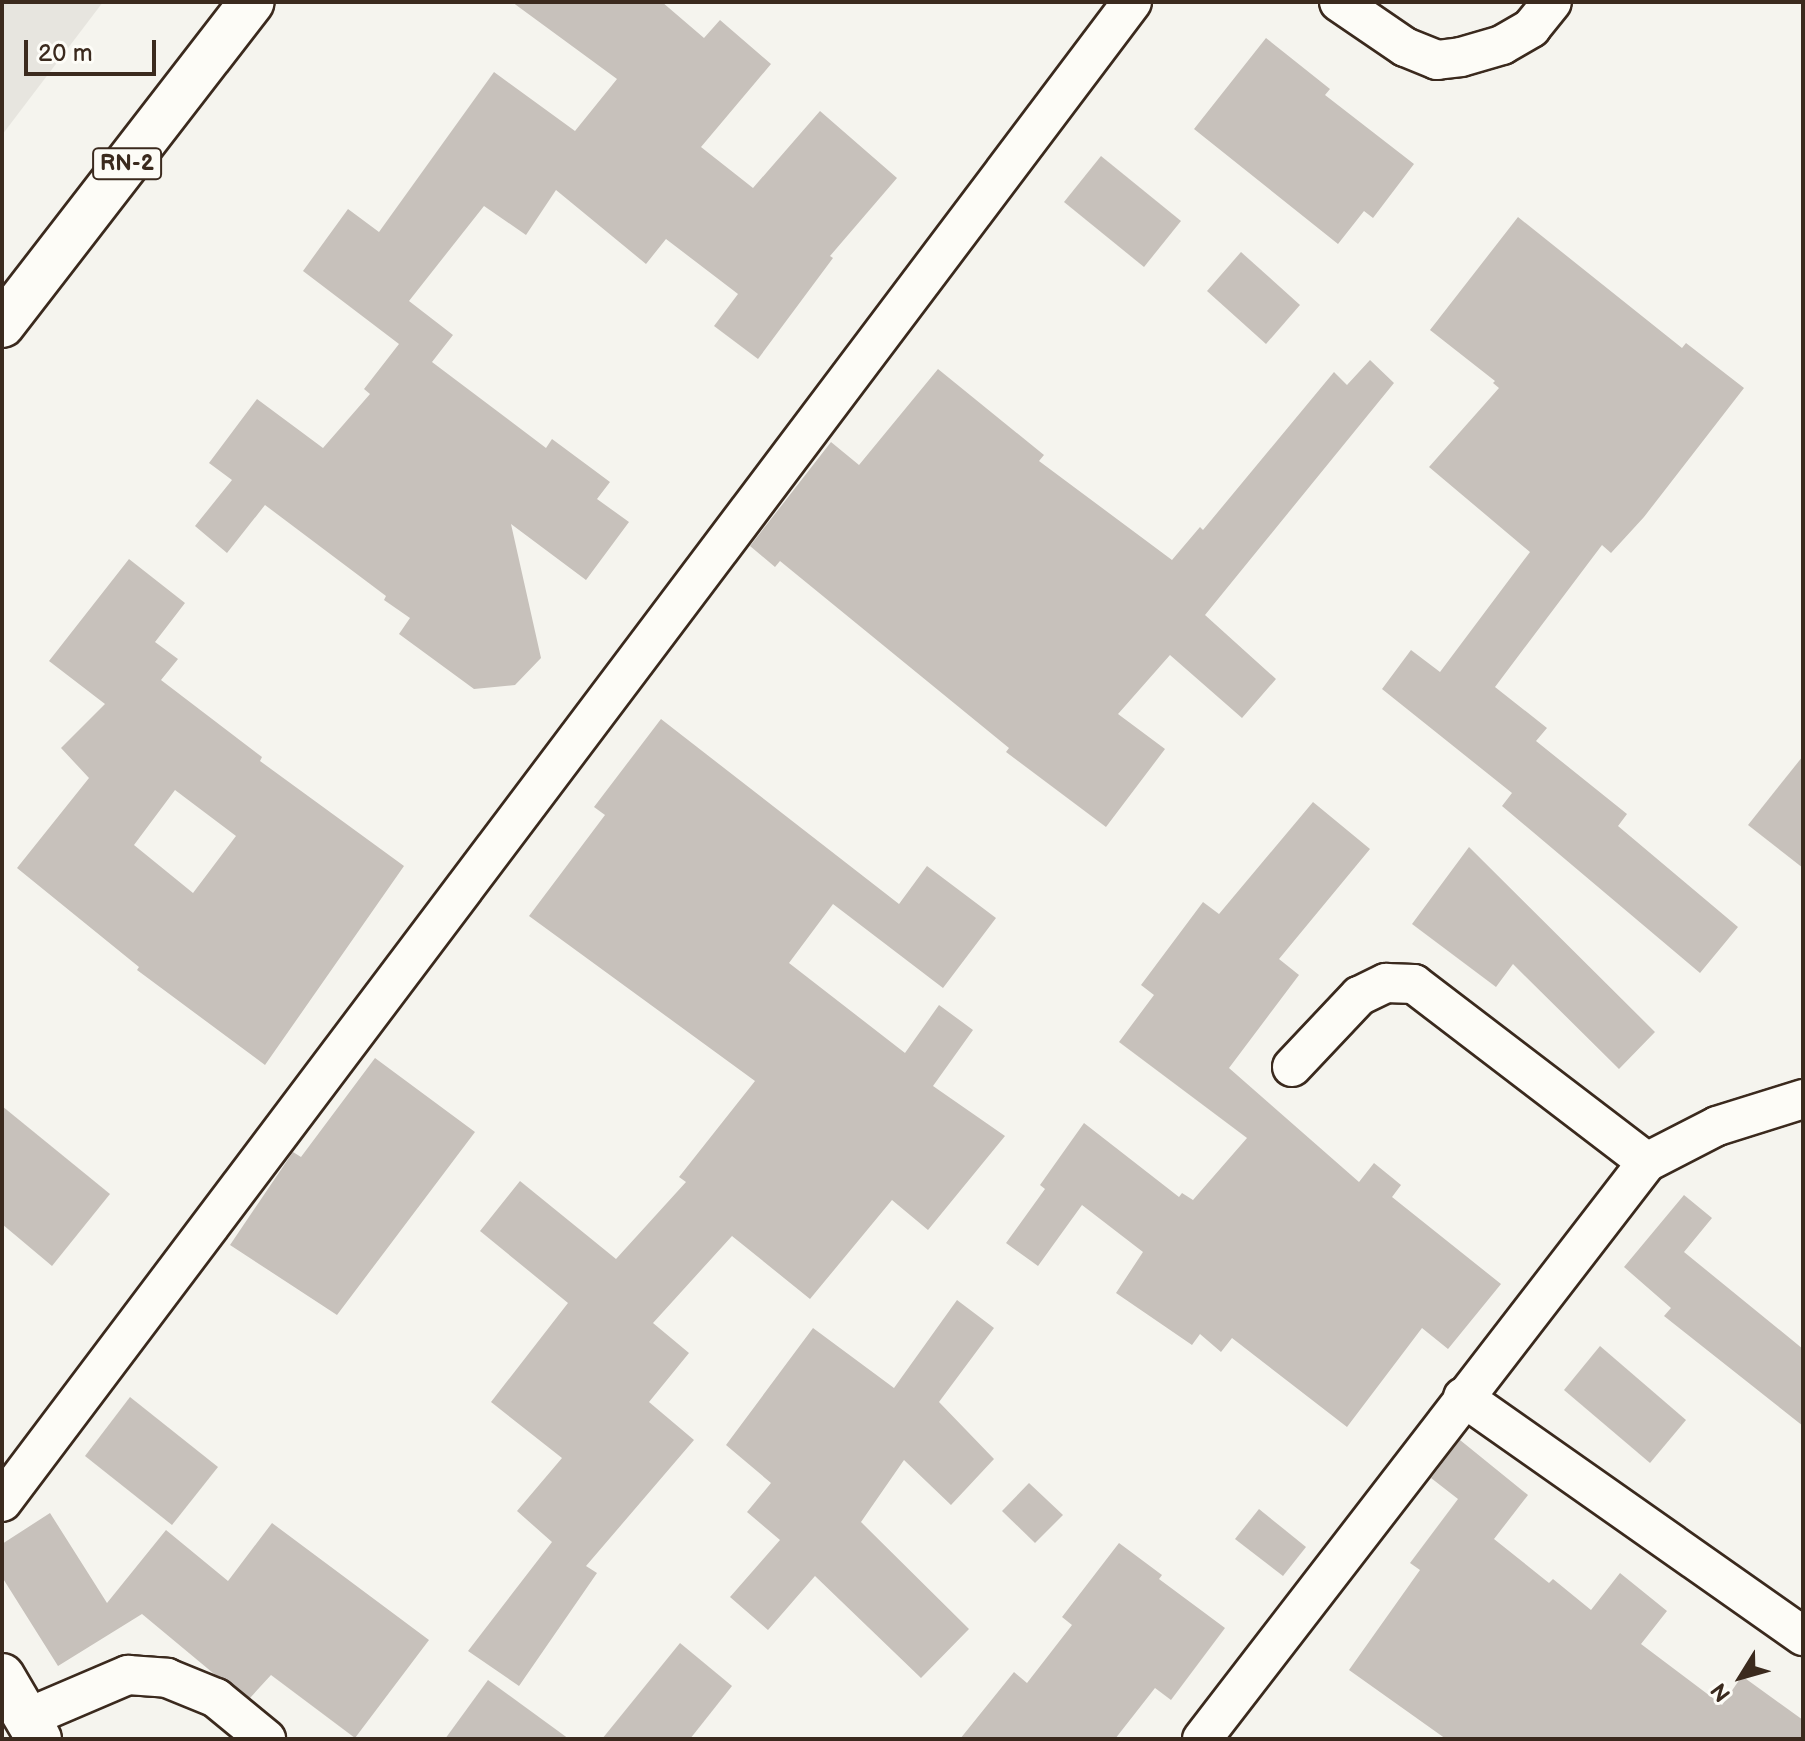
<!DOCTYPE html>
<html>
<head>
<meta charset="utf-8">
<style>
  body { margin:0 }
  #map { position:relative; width:1805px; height:1741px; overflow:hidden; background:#f5f4ee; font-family:"Balsamiq Sans",sans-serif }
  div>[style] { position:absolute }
  .built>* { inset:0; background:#e7e5df }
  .building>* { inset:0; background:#c7c1bb }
  .roads { filter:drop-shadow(2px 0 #3b2a1e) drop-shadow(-2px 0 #3b2a1e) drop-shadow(0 2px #3b2a1e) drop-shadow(0 -2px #3b2a1e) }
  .street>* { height:38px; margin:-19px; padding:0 19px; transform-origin:19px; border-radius:19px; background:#fdfcf7 }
  .secondary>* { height:44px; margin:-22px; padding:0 22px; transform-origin:22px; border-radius:22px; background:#fdfcf7 }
  .primary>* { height:44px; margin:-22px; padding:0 22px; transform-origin:22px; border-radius:22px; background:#fdfcf7 }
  span { translate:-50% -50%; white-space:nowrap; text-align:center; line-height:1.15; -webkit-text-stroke:6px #fdfcf7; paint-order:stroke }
  .shield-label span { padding:2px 6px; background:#fdfcf7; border:2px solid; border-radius:6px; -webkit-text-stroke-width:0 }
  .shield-label { font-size:22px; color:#3b2a1e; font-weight:700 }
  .frame { position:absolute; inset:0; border:4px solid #3b2a1e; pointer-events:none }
  .north { position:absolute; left:1701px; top:1637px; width:80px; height:80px; -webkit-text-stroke:6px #fdfcf7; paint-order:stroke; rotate:233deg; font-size:22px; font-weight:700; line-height:32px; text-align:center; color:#3b2a1e }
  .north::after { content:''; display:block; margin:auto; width:28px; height:36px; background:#3b2a1e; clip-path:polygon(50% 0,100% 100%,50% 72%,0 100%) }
  .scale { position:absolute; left:24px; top:40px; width:132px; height:36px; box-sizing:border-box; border:4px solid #3b2a1e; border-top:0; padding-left:10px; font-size:24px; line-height:28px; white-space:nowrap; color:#3b2a1e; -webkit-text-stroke:6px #fdfcf7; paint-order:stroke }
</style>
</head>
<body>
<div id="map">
  <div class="built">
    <i style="clip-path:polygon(2px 2px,103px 2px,2px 135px)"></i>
  </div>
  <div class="building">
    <i style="clip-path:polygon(512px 2px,662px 2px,704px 38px,720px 20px,771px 64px,701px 147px,753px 188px,820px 111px,897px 178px,830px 256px,833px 258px,758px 359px,714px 326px,738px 294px,666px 239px,646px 264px,556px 190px,526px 235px,484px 206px,409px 301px,453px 335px,432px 362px,546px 448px,552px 439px,610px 482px,597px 499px,629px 522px,586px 580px,511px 524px,541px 658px,515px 685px,474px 689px,399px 634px,410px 618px,384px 600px,386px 596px,265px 505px,227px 553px,195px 526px,232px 480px,209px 463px,257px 399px,323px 448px,370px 394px,364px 389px,399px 344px,303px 271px,348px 209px,379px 232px,494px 72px,575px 131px,617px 79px)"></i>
    <i style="clip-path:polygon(1266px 38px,1330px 89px,1325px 95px,1414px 164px,1373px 218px,1364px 211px,1338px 244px,1194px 129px)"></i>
    <i style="clip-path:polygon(1101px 156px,1181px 221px,1144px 267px,1064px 202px)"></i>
    <i style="clip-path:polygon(1518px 217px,1682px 348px,1686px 343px,1744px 388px,1644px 517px,1611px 553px,1602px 545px,1495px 687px,1547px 728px,1536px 741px,1627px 814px,1618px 826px,1738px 927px,1700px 973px,1502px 806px,1512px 793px,1382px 689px,1411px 650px,1440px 672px,1530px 552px,1429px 467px,1499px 388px,1493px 383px,1495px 381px,1430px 330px)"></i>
    <i style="clip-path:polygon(1241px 252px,1300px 305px,1266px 344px,1207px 291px)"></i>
    <i style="clip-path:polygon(1370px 360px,1394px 383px,1205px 615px,1276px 679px,1242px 718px,1170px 655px,1118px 714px,1165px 749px,1106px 827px,1006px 752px,1009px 748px,780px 561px,775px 567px,750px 546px,831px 442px,859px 465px,938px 369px,1044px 455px,1039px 461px,1172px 560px,1200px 527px,1203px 530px,1334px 372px,1347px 385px)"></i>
    <i style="clip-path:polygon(evenodd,129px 559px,185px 603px,155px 642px,178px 659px,161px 680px,262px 757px,260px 761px,404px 866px,265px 1065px,137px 970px,139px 967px,17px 868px,89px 778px,61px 748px,105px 704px,49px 661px,129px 559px,175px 790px,236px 836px,193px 893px,134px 845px,175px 790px)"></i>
    <i style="clip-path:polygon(661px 719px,899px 904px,927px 866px,996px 918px,943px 988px,833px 904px,789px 963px,905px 1053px,939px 1005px,973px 1030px,933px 1086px,1005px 1136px,928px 1230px,892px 1200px,810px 1299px,732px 1236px,653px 1323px,689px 1353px,649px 1402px,694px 1440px,586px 1566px,597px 1573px,519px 1686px,468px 1651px,552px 1542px,517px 1511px,562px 1458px,491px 1402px,568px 1303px,480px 1231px,520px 1181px,616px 1259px,686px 1182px,679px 1177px,755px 1081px,529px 916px,605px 815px,594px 807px)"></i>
    <i style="clip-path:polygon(1803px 756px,1803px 868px,1748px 825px)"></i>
    <i style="clip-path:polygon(1313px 802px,1370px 849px,1279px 959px,1299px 975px,1229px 1068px,1359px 1182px,1374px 1163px,1401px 1185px,1392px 1197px,1501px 1284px,1448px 1349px,1422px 1328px,1347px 1427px,1232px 1338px,1221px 1352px,1200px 1334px,1192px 1345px,1116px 1293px,1143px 1252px,1082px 1205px,1038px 1266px,1006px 1243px,1045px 1189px,1040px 1185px,1084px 1123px,1179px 1197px,1182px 1193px,1193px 1200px,1247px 1138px,1119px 1042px,1154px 995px,1141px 985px,1203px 902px,1219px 914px)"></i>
    <i style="clip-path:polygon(1469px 847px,1655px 1032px,1619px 1069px,1513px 964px,1496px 987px,1412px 924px)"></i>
    <i style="clip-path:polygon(375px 1058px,475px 1132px,337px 1315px,230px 1245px,293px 1152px,301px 1157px)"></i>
    <i style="clip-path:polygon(2px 1106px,110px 1194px,52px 1266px,2px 1224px)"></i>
    <i style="clip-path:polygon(1684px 1195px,1712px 1218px,1684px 1252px,1803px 1349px,1803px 1426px,1664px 1316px,1671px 1308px,1624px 1267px)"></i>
    <i style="clip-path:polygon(957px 1300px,994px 1328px,939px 1402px,994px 1459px,951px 1505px,904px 1460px,861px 1522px,969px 1629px,921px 1678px,815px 1576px,768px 1630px,730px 1597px,780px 1540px,747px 1512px,771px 1483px,726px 1445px,813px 1328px,894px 1388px)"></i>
    <i style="clip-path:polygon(1600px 1346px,1686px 1420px,1650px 1463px,1564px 1390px)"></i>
    <i style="clip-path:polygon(130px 1397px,218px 1467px,172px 1525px,85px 1456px)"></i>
    <i style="clip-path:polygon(1460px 1440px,1528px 1495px,1494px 1539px,1549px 1583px,1553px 1579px,1591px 1610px,1620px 1573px,1667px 1611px,1641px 1644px,1722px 1705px,1742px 1676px,1803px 1720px,1803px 1739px,1446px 1739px,1349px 1670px,1420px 1570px,1410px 1563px,1458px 1499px,1431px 1478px)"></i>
    <i style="clip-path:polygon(1029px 1483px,1063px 1515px,1035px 1543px,1002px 1511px)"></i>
    <i style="clip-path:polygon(1259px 1509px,1306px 1547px,1283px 1576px,1235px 1539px)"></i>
    <i style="clip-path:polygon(50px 1513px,107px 1603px,166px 1530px,228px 1581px,272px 1523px,429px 1640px,355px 1738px,271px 1675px,250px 1698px,213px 1673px,142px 1614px,58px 1666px,2px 1577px,2px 1544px)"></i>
    <i style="clip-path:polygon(1119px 1543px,1162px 1575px,1159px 1579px,1225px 1628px,1171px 1700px,1155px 1688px,1115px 1739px,960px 1739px,1014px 1672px,1027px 1683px,1072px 1625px,1062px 1617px)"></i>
    <i style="clip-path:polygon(680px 1643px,732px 1686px,690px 1739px,602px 1739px)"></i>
    <i style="clip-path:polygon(488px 1680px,569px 1739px,445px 1739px)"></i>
  </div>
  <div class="roads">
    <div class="street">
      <i style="left:1339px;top:2px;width:80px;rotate:34.3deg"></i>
      <i style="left:1405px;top:47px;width:35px;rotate:22deg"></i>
      <i style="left:1437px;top:60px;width:24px;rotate:-7deg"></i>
      <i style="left:1461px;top:57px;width:43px;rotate:-16.3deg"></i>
      <i style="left:1502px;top:45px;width:34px;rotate:-30deg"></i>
      <i style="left:1531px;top:28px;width:33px;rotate:-51deg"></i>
      <i style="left:1292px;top:1067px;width:98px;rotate:-46.7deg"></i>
      <i style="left:1359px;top:996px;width:30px;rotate:-26deg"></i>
      <i style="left:1386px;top:983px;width:28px;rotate:2deg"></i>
      <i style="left:1414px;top:984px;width:293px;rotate:37.4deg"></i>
      <i style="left:1463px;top:1397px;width:416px;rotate:35.1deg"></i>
      <i style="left:2px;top:1502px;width:1878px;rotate:-53.01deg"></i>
      <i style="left:27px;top:1718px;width:110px;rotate:-23.1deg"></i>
      <i style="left:128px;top:1675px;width:39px;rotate:4deg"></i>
      <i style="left:167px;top:1678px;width:53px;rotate:22.2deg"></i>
      <i style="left:216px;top:1698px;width:65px;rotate:39.4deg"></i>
      <i style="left:1202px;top:1739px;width:729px;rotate:-52.36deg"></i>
      <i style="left:1647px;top:1162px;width:79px;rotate:-27.2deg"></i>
      <i style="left:1717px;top:1126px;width:90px;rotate:-17.4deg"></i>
    </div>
    <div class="secondary">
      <i style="left:2px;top:1676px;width:73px;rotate:59.6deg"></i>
    </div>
    <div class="primary">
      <i style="left:2px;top:325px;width:408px;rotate:-52.3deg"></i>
    </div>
  </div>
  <div class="shield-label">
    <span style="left:127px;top:164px">RN-2</span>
  </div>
  <div class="frame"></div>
  <div class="north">N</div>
  <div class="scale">20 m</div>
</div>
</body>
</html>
